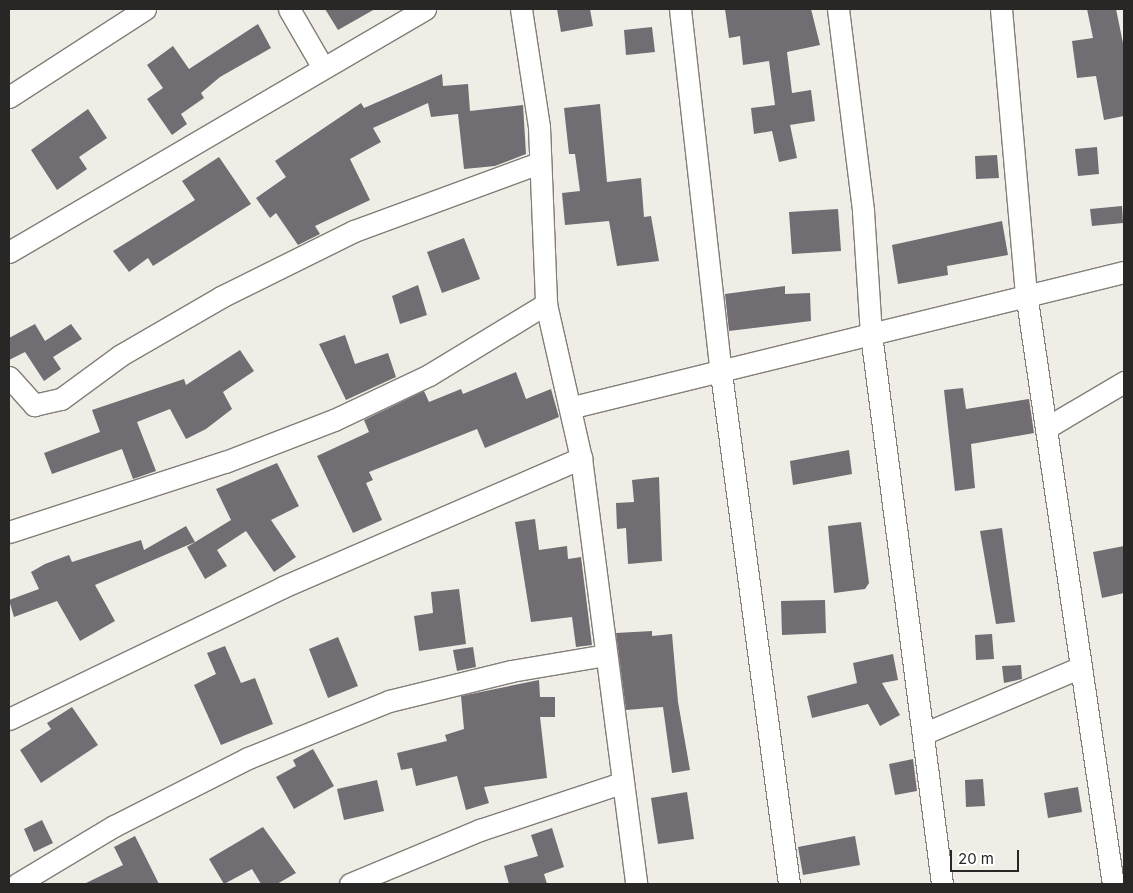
<!DOCTYPE html>
<html>
<head>
<meta charset="utf-8">
<style>
  body { margin:0 }
  #map { position:relative; width:1133px; height:893px; overflow:hidden; background:#f0ede6; font-family:Inter,sans-serif }
  div>[style] { position:absolute }
  .building>* { inset:0; background:#716d73 }
  .roads { filter:drop-shadow(1px 0 #817e77) drop-shadow(-1px 0 #817e77) drop-shadow(0 1px #817e77) drop-shadow(0 -1px #817e77) }
  .minor>* { height:21px; margin:-10.5px; padding:0 10.5px; transform-origin:10.5px; border-radius:10.5px; background:#fff }
  span { translate:-50% -50%; white-space:nowrap; text-align:center; line-height:1.15; -webkit-text-stroke:5px #fff; paint-order:stroke }
  .frame { position:absolute; inset:0; border:10px solid #282725; pointer-events:none }
  .scale { position:absolute; left:950px; top:850px; width:69px; height:22px; box-sizing:border-box; border:2px solid #282725; border-top:0; padding-left:6px; font-size:15px; line-height:18px; white-space:nowrap; color:#282725; -webkit-text-stroke:4px #fff; paint-order:stroke }
</style>
</head>
<body>
<div id="map">
  <div class="building">
    <i style="clip-path:polygon(325px 9px,375px 9px,338px 30px)"></i>
    <i style="clip-path:polygon(557px 9px,590px 9px,593px 26px,561px 32px)"></i>
    <i style="clip-path:polygon(725px 9px,811px 9px,820px 45px,787px 52px,792px 93px,811px 90px,815px 121px,790px 125px,797px 158px,779px 162px,772px 131px,754px 134px,751px 108px,775px 105px,769px 61px,743px 65px,740px 36px,729px 38px)"></i>
    <i style="clip-path:polygon(1087px 9px,1116px 9px,1124px 48px,1124px 116px,1104px 120px,1096px 76px,1077px 78px,1072px 41px,1093px 38px)"></i>
    <i style="clip-path:polygon(258px 24px,271px 48px,220px 77px,201px 93px,204px 98px,181px 114px,187px 124px,172px 135px,147px 99px,163px 88px,147px 65px,173px 46px,189px 69px)"></i>
    <i style="clip-path:polygon(652px 27px,655px 52px,626px 55px,624px 30px)"></i>
    <i style="clip-path:polygon(442px 74px,443px 86px,468px 84px,470px 111px,523px 105px,526px 154px,495px 166px,464px 169px,458px 114px,431px 117px,428px 103px,373px 128px,381px 142px,350px 159px,370px 200px,315px 226px,320px 234px,298px 245px,276px 213px,270px 218px,256px 198px,286px 177px,275px 161px,361px 103px,364px 108px)"></i>
    <i style="clip-path:polygon(600px 104px,607px 182px,641px 178px,644px 217px,651px 216px,659px 261px,617px 266px,609px 221px,565px 225px,562px 193px,580px 191px,575px 154px,569px 154px,564px 108px)"></i>
    <i style="clip-path:polygon(88px 109px,107px 138px,79px 157px,87px 169px,57px 190px,31px 150px)"></i>
    <i style="clip-path:polygon(1097px 147px,1099px 174px,1078px 176px,1075px 149px)"></i>
    <i style="clip-path:polygon(997px 155px,999px 178px,976px 179px,975px 156px)"></i>
    <i style="clip-path:polygon(219px 157px,251px 204px,153px 266px,148px 258px,129px 272px,113px 251px,195px 200px,182px 181px)"></i>
    <i style="clip-path:polygon(1122px 206px,1123px 223px,1092px 226px,1090px 209px)"></i>
    <i style="clip-path:polygon(838px 209px,841px 251px,792px 254px,789px 212px)"></i>
    <i style="clip-path:polygon(1002px 221px,1008px 255px,947px 266px,948px 275px,898px 284px,892px 245px)"></i>
    <i style="clip-path:polygon(464px 238px,480px 279px,442px 293px,427px 252px)"></i>
    <i style="clip-path:polygon(418px 285px,427px 315px,400px 324px,392px 296px)"></i>
    <i style="clip-path:polygon(785px 286px,785px 294px,810px 293px,811px 321px,729px 331px,725px 294px)"></i>
    <i style="clip-path:polygon(35px 324px,45px 341px,71px 324px,82px 339px,53px 357px,61px 369px,44px 381px,25px 352px,9px 360px,9px 338px)"></i>
    <i style="clip-path:polygon(345px 335px,355px 364px,388px 353px,396px 377px,346px 400px,319px 344px)"></i>
    <i style="clip-path:polygon(240px 350px,254px 371px,223px 392px,232px 409px,206px 429px,186px 439px,170px 409px,137px 422px,156px 471px,133px 479px,122px 449px,52px 474px,44px 453px,100px 432px,92px 410px,184px 379px,186px 385px)"></i>
    <i style="clip-path:polygon(516px 372px,526px 399px,551px 389px,559px 417px,485px 448px,477px 429px,369px 472px,373px 480px,366px 483px,382px 520px,353px 533px,317px 456px,369px 432px,364px 420px,424px 391px,429px 402px,461px 389px,463px 394px)"></i>
    <i style="clip-path:polygon(963px 388px,966px 409px,1029px 399px,1034px 433px,971px 444px,975px 488px,955px 491px,944px 390px)"></i>
    <i style="clip-path:polygon(849px 450px,852px 474px,793px 485px,790px 461px)"></i>
    <i style="clip-path:polygon(277px 463px,299px 506px,271px 520px,296px 557px,274px 572px,246px 531px,217px 550px,227px 566px,205px 579px,187px 547px,231px 520px,216px 489px)"></i>
    <i style="clip-path:polygon(659px 477px,662px 561px,628px 564px,626px 528px,617px 529px,616px 503px,634px 502px,632px 480px)"></i>
    <i style="clip-path:polygon(535px 519px,539px 550px,567px 546px,568px 559px,581px 557px,592px 645px,576px 647px,572px 617px,531px 622px,515px 522px)"></i>
    <i style="clip-path:polygon(861px 522px,869px 583px,865px 589px,834px 593px,828px 526px)"></i>
    <i style="clip-path:polygon(186px 526px,195px 542px,95px 585px,115px 621px,80px 641px,57px 601px,14px 617px,9px 600px,39px 589px,31px 572px,45px 564px,69px 555px,72px 562px,141px 540px,144px 550px)"></i>
    <i style="clip-path:polygon(1002px 528px,1015px 622px,996px 624px,980px 531px)"></i>
    <i style="clip-path:polygon(1124px 546px,1124px 593px,1102px 598px,1093px 552px)"></i>
    <i style="clip-path:polygon(459px 589px,466px 644px,419px 651px,414px 616px,433px 613px,431px 592px)"></i>
    <i style="clip-path:polygon(825px 600px,826px 633px,782px 635px,781px 601px)"></i>
    <i style="clip-path:polygon(652px 631px,652px 636px,672px 634px,678px 702px,690px 770px,672px 773px,663px 707px,626px 710px,616px 633px)"></i>
    <i style="clip-path:polygon(992px 634px,994px 659px,976px 660px,975px 635px)"></i>
    <i style="clip-path:polygon(338px 637px,358px 686px,328px 698px,309px 649px)"></i>
    <i style="clip-path:polygon(225px 646px,241px 683px,255px 678px,273px 724px,221px 745px,194px 685px,216px 674px,207px 653px)"></i>
    <i style="clip-path:polygon(473px 647px,476px 667px,457px 671px,453px 650px)"></i>
    <i style="clip-path:polygon(893px 654px,898px 680px,882px 683px,900px 715px,880px 726px,868px 704px,812px 718px,807px 696px,857px 683px,853px 663px)"></i>
    <i style="clip-path:polygon(1021px 665px,1022px 679px,1004px 683px,1002px 666px)"></i>
    <i style="clip-path:polygon(539px 680px,540px 697px,555px 697px,555px 717px,540px 717px,547px 778px,484px 787px,489px 803px,466px 810px,457px 776px,416px 786px,412px 768px,401px 770px,397px 753px,447px 741px,445px 735px,464px 729px,461px 696px)"></i>
    <i style="clip-path:polygon(72px 707px,98px 745px,41px 783px,20px 750px,51px 729px,47px 723px)"></i>
    <i style="clip-path:polygon(313px 749px,334px 786px,294px 809px,276px 777px,296px 766px,293px 760px)"></i>
    <i style="clip-path:polygon(913px 759px,917px 791px,895px 795px,889px 764px)"></i>
    <i style="clip-path:polygon(983px 779px,985px 806px,966px 807px,965px 780px)"></i>
    <i style="clip-path:polygon(377px 780px,384px 811px,344px 820px,337px 789px)"></i>
    <i style="clip-path:polygon(1078px 787px,1082px 812px,1048px 818px,1044px 793px)"></i>
    <i style="clip-path:polygon(687px 792px,694px 839px,658px 844px,651px 798px)"></i>
    <i style="clip-path:polygon(42px 820px,53px 843px,34px 852px,24px 829px)"></i>
    <i style="clip-path:polygon(263px 827px,296px 873px,277px 884px,261px 884px,252px 869px,224px 884px,209px 859px)"></i>
    <i style="clip-path:polygon(552px 828px,564px 867px,544px 874px,547px 884px,509px 884px,504px 866px,538px 856px,531px 835px)"></i>
    <i style="clip-path:polygon(135px 836px,159px 884px,84px 884px,123px 865px,114px 847px)"></i>
    <i style="clip-path:polygon(855px 836px,860px 865px,803px 875px,798px 847px)"></i>
  </div>
  <div class="roads">
    <div class="minor">
      <i style="left:289px;top:9px;width:66px;rotate:59.9deg"></i>
      <i style="left:521px;top:9px;width:119px;rotate:81.3deg"></i>
      <i style="left:539px;top:127px;width:177px;rotate:87.7deg"></i>
      <i style="left:546px;top:304px;width:158px;rotate:77.2deg"></i>
      <i style="left:581px;top:458px;width:430px;rotate:82.6deg"></i>
      <i style="left:680px;top:9px;width:366px;rotate:83.6deg"></i>
      <i style="left:721px;top:373px;width:516px;rotate:82.42deg"></i>
      <i style="left:838px;top:9px;width:204px;rotate:82.9deg"></i>
      <i style="left:863px;top:211px;width:123px;rotate:86.3deg"></i>
      <i style="left:871px;top:334px;width:555px;rotate:82.64deg"></i>
      <i style="left:1001px;top:9px;width:285px;rotate:85deg"></i>
      <i style="left:1026px;top:293px;width:597px;rotate:81.63deg"></i>
      <i style="left:9px;top:97px;width:162px;rotate:-32.9deg"></i>
      <i style="left:9px;top:252px;width:482px;rotate:-30.3deg"></i>
      <i style="left:9px;top:377px;width:38px;rotate:48deg"></i>
      <i style="left:34px;top:405px;width:28px;rotate:-13deg"></i>
      <i style="left:61px;top:399px;width:74px;rotate:-36.3deg"></i>
      <i style="left:121px;top:355px;width:116px;rotate:-30.1deg"></i>
      <i style="left:221px;top:297px;width:148px;rotate:-26.4deg"></i>
      <i style="left:354px;top:231px;width:197px;rotate:-20.2deg"></i>
      <i style="left:573px;top:407px;width:567px;rotate:-13.77deg"></i>
      <i style="left:1046px;top:428px;width:91px;rotate:-30.5deg"></i>
      <i style="left:9px;top:532px;width:227px;rotate:-18deg"></i>
      <i style="left:225px;top:462px;width:117px;rotate:-21.1deg"></i>
      <i style="left:334px;top:420px;width:105px;rotate:-25.3deg"></i>
      <i style="left:429px;top:375px;width:137px;rotate:-31.3deg"></i>
      <i style="left:9px;top:719px;width:304px;rotate:-25.7deg"></i>
      <i style="left:283px;top:587px;width:325px;rotate:-23.4deg"></i>
      <i style="left:925px;top:733px;width:169px;rotate:-22.9deg"></i>
      <i style="left:17px;top:884px;width:113px;rotate:-30.9deg"></i>
      <i style="left:114px;top:826px;width:150px;rotate:-26.9deg"></i>
      <i style="left:248px;top:758px;width:152px;rotate:-22deg"></i>
      <i style="left:389px;top:701px;width:126px;rotate:-13.8deg"></i>
      <i style="left:511px;top:671px;width:96px;rotate:-9.6deg"></i>
      <i style="left:350px;top:884px;width:141px;rotate:-22.6deg"></i>
      <i style="left:480px;top:830px;width:149px;rotate:-18.4deg"></i>
    </div>
  </div>
  <div class="frame"></div>
  <div class="scale">20 m</div>
</div>
</body>
</html>
